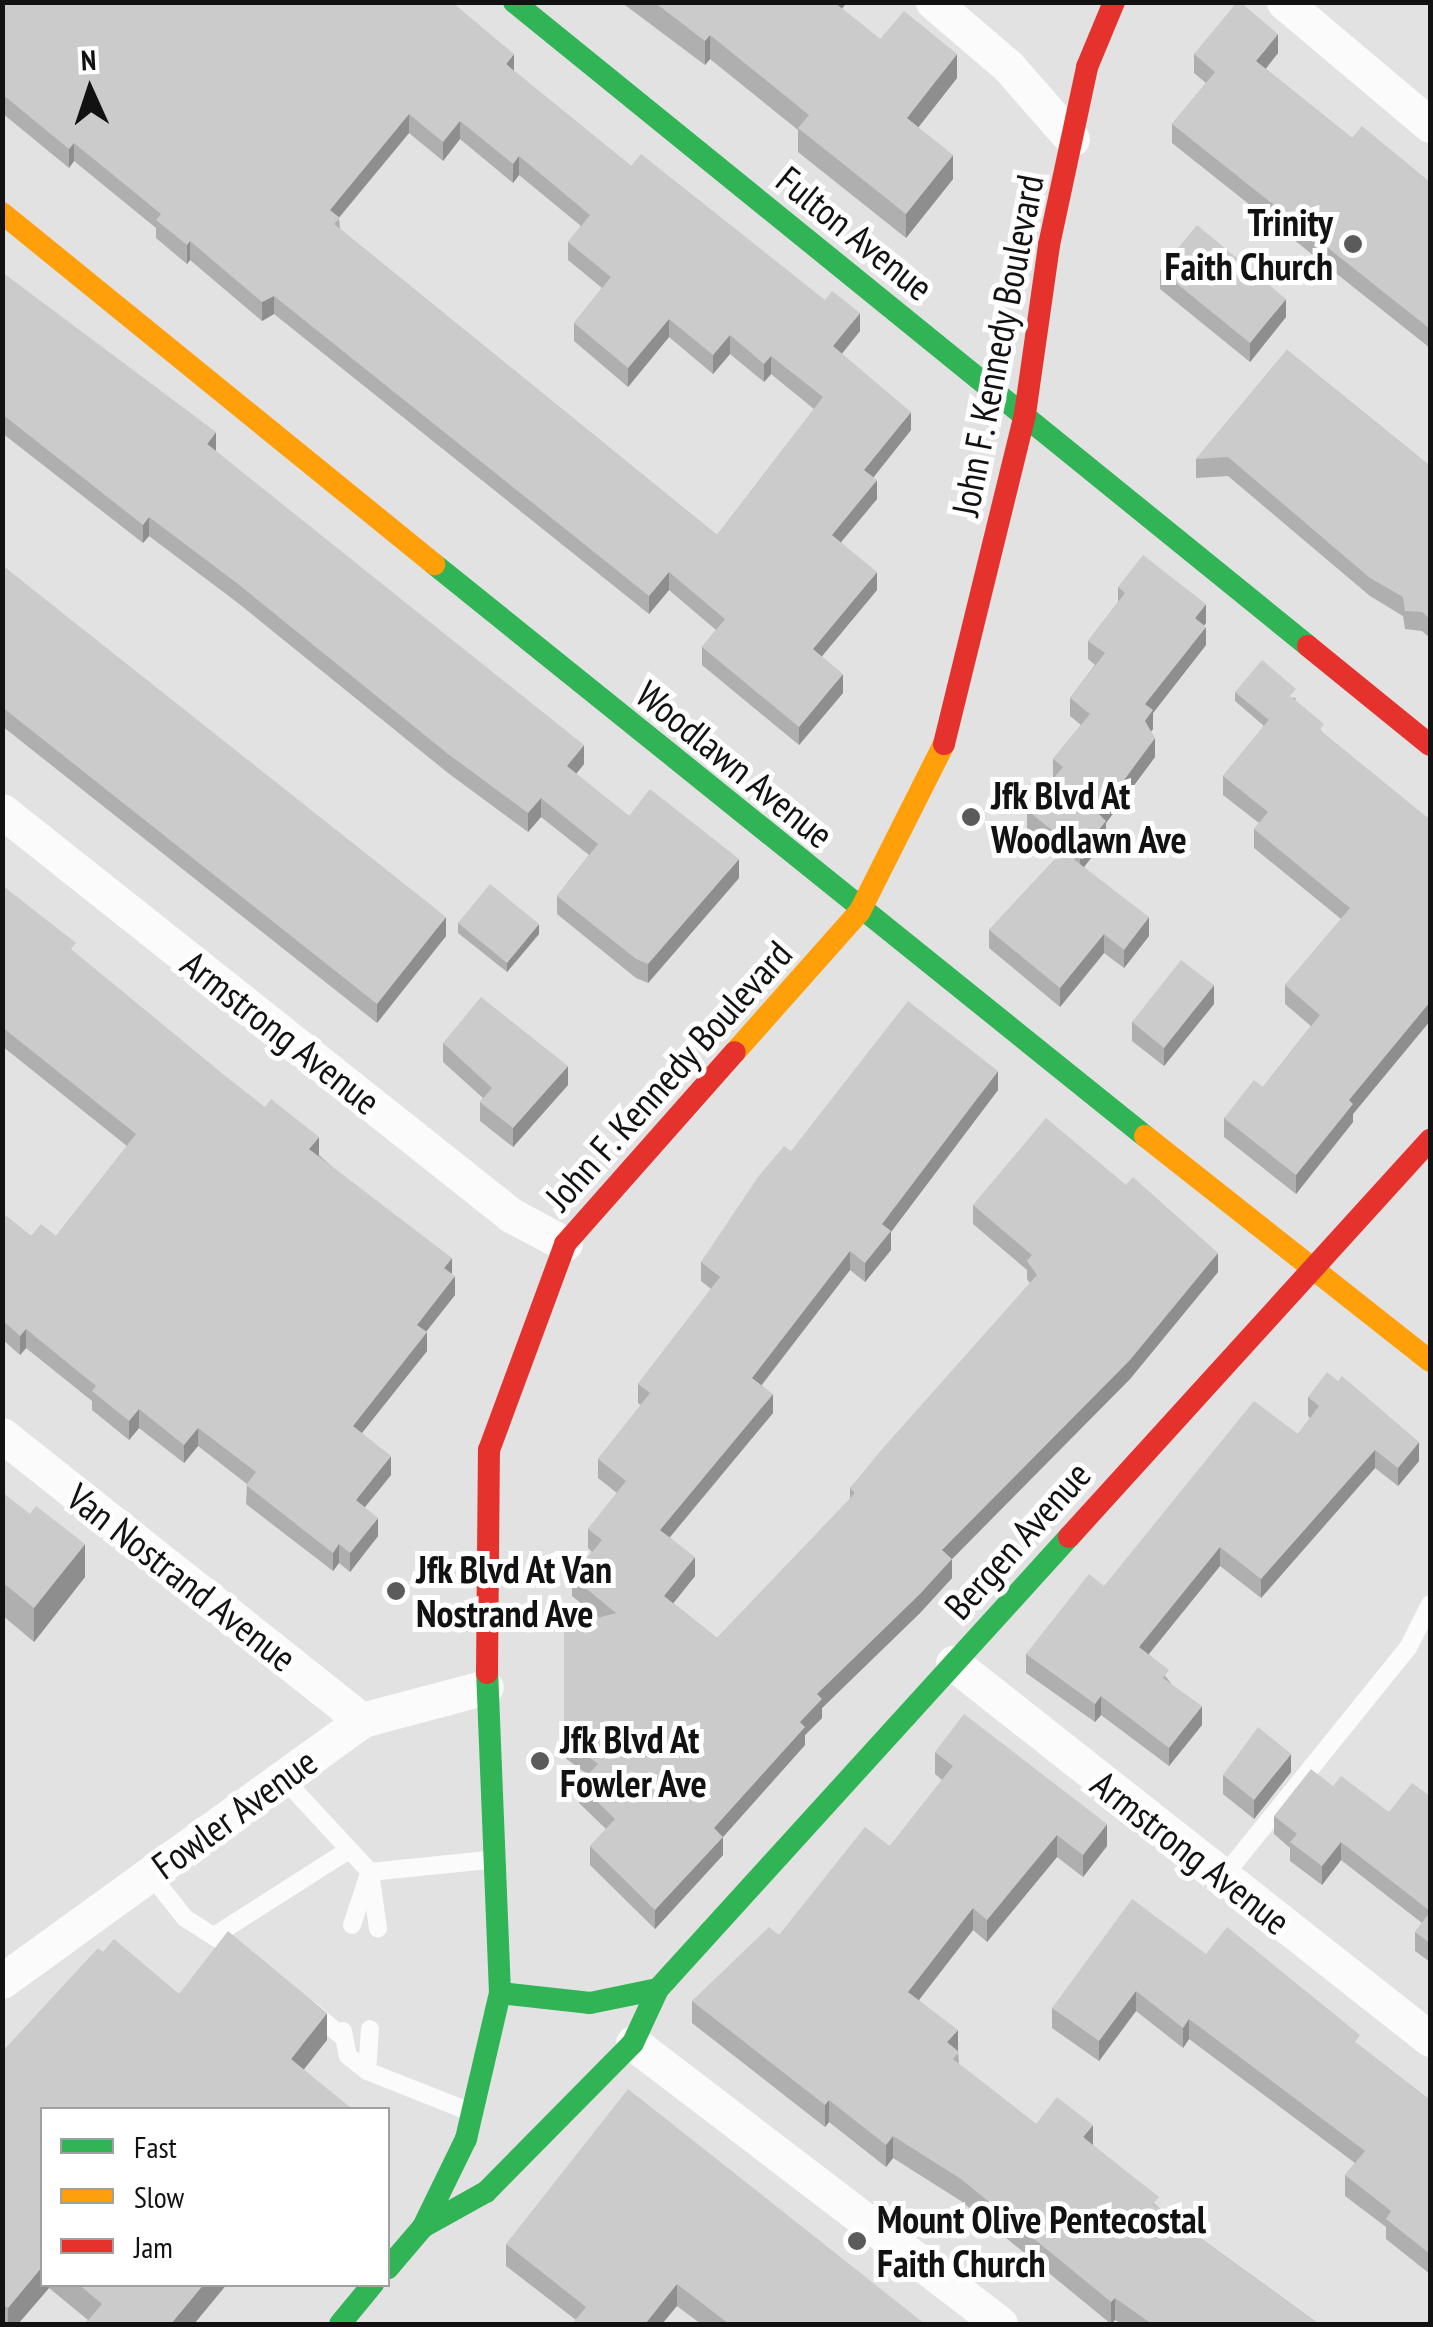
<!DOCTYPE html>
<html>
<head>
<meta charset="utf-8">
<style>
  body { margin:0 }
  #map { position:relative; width:1433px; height:2327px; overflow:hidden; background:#e2e2e3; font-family:"PT Sans Narrow",sans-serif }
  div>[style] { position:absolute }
  .lane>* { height:18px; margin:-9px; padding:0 9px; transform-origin:9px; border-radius:9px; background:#fbfbfb }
  .street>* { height:35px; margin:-17.5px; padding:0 17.5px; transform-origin:17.5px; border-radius:17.5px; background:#fbfbfb }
  .fast>* { height:22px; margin:-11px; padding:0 11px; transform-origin:11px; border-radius:11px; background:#30b455 }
  .slow>* { height:22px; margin:-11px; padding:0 11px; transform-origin:11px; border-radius:11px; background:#ff9f0a }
  .jam>* { height:22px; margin:-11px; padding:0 11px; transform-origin:11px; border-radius:11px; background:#e5322d }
  .wall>* { inset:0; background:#afafaf }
  .shaded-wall>* { inset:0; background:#8f8e8f }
  .building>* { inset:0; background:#cccbcc }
  .dots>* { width:28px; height:28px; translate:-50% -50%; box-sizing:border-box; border:5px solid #fff; border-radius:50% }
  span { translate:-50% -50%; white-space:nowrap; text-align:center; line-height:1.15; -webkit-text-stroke:10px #fff; paint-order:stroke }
  .poi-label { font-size:38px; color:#121213; font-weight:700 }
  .right { translate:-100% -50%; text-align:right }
  .left { translate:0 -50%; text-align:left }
  .street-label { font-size:38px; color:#121213 }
  .frame { position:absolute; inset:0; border:5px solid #121213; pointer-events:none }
  .legend { position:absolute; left:40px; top:2107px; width:350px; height:180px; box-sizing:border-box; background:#fff; border:2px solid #a0a0a1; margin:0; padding:12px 18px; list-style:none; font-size:30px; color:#121213 }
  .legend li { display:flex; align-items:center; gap:20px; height:50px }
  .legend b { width:50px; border:2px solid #a0a0a1 }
  .north { position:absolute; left:40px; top:40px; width:100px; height:100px; -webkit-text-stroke:8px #fff; paint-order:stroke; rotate:357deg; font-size:28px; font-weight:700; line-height:40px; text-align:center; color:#121213 }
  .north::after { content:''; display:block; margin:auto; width:35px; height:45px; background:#121213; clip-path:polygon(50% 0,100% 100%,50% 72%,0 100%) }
</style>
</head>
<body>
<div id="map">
  <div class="lane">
    <i style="left:283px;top:1778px;width:128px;rotate:47.2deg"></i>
    <i style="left:370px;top:1872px;width:119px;rotate:-5.8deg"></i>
    <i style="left:370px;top:1872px;width:57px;rotate:81.9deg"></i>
    <i style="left:150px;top:1874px;width:56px;rotate:51.5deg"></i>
    <i style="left:185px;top:1918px;width:63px;rotate:32.7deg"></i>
    <i style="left:1223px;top:1877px;width:294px;rotate:-51.1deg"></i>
    <i style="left:1408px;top:1648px;width:49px;rotate:-63.4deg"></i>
    <i style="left:352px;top:1925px;width:51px;rotate:-71.6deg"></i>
    <i style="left:217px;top:1934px;width:156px;rotate:-32.5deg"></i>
    <i style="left:309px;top:2009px;width:45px;rotate:39.6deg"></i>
    <i style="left:343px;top:2031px;width:25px;rotate:79deg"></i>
    <i style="left:348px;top:2056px;width:24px;rotate:38deg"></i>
    <i style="left:367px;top:2071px;width:109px;rotate:21.6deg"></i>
    <i style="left:367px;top:2071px;width:42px;rotate:-85.9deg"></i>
  </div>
  <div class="street">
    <i style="left:933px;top:2px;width:99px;rotate:40.5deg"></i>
    <i style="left:1008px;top:66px;width:97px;rotate:48.8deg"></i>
    <i style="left:1284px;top:2px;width:191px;rotate:40.1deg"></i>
    <i style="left:2px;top:811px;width:650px;rotate:38.44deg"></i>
    <i style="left:511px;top:1215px;width:61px;rotate:28.2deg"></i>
    <i style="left:2px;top:1435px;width:459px;rotate:38.4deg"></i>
    <i style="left:953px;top:1663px;width:607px;rotate:38.25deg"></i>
    <i style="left:2px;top:1981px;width:445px;rotate:-35.9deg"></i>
    <i style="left:362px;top:1720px;width:128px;rotate:-14.9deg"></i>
    <i style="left:633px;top:2043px;width:462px;rotate:37.4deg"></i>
  </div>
  <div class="fast">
    <i style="left:514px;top:2px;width:1022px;rotate:39.04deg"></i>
    <i style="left:434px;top:564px;width:913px;rotate:38.82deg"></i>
    <i style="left:500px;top:1993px;width:91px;rotate:6.3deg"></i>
    <i style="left:590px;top:2003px;width:69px;rotate:-11.6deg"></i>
    <i style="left:423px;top:2227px;width:72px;rotate:-29.1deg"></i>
    <i style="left:486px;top:2192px;width:209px;rotate:-45.4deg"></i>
    <i style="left:633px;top:2043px;width:60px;rotate:-65.2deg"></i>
    <i style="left:658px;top:1989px;width:611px;rotate:-47.72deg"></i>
    <i style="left:388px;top:2268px;width:54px;rotate:-49.5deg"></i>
    <i style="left:423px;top:2227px;width:98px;rotate:-64deg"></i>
    <i style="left:466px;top:2139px;width:150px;rotate:-76.9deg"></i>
    <i style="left:500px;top:1993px;width:320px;rotate:-92.3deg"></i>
    <i style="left:340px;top:2324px;width:52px;rotate:-50.5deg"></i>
  </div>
  <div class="slow">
    <i style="left:2px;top:213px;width:557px;rotate:39.09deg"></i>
    <i style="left:735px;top:1052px;width:188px;rotate:-48.4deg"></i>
    <i style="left:860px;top:911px;width:187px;rotate:-63.3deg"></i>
    <i style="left:1145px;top:1136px;width:363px;rotate:38.3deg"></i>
  </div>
  <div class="jam">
    <i style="left:1308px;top:646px;width:157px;rotate:39.1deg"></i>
    <i style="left:944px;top:744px;width:340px;rotate:-76.2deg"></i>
    <i style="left:1025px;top:414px;width:171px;rotate:-81.9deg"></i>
    <i style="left:1049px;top:245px;width:182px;rotate:-77.9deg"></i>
    <i style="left:1087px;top:67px;width:70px;rotate:-67.4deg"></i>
    <i style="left:1069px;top:1537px;width:537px;rotate:-47.72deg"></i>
    <i style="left:487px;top:1673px;width:223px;rotate:-89.5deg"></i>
    <i style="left:489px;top:1450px;width:220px;rotate:-69.7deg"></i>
    <i style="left:565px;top:1244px;width:256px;rotate:-48.5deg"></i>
  </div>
  <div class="wall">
    <i style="clip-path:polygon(evenodd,2px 2px,514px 71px,631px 166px,860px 331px,842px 354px,911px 430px,873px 478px,877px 499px,841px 542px,877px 590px,822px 656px,843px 693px,799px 745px,702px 665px,702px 647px,716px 630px,669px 590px,649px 614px,274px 314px,262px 321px,190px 260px,187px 264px,156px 238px,156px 228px,74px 161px,69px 168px,2px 113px,2px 2px,409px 133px,443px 161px,460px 139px,513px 183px,519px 175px,581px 226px,568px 242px,568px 260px,602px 288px,574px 323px,574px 341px,628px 387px,669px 337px,713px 374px,730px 354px,764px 382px,771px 374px,814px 409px,717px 535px,340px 229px,339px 218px,409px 133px)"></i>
    <i style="clip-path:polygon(621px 2px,847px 2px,842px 9px,880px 39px,957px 78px,918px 127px,953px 179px,906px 238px,798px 152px,798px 130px,710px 59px,705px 65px)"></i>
    <i style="clip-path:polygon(1278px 53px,1266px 69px,1352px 138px,1430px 182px,1430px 348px,1172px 143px,1172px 124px,1206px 83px,1194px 73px,1194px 54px)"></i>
    <i style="clip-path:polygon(1160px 270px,1286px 317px,1250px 362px,1160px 289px)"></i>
    <i style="clip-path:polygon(2px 272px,216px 451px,584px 764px,576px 774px,629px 816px,739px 878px,648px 983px,636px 978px,557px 914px,557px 896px,589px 855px,541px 817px,528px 832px,448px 773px,238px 603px,149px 536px,143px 543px,2px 433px)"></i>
    <i style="clip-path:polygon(1287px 350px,1430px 466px,1430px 638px,1422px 631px,1405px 629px,1403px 616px,1370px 596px,1228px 476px,1196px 478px,1196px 459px)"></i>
    <i style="clip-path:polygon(2px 565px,446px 936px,377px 1023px,2px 726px)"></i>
    <i style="clip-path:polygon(1118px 587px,1206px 623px,1204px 625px,1206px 645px,1153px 713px,1153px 729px,1151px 731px,1155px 757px,1106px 823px,1106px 839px,1084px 867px,1149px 936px,1124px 968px,1104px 953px,1060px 1007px,989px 948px,989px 930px,1059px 855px,1027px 829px,1027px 810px,1053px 778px,1053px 759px,1081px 725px,1070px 716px,1070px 698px,1095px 665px,1088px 659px,1088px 641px,1118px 602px)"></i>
    <i style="clip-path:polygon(1235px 692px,1296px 698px,1295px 700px,1324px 734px,1430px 820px,1430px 1021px,1353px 1114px,1353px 1122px,1296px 1194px,1224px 1137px,1224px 1118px,1263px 1087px,1311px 1026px,1285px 1004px,1285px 985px,1341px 919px,1254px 848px,1254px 829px,1259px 823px,1223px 795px,1223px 776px,1264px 726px,1235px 701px)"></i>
    <i style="clip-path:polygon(2px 885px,76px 954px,319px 1155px,452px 1274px,455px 1295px,426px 1332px,427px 1351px,362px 1433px,391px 1475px,365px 1507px,378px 1536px,350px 1572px,339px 1563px,333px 1571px,246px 1504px,247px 1484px,198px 1446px,184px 1463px,139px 1428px,129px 1440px,92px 1410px,92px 1401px,26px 1348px,20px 1355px,2px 1339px,2px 1213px,31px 1236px,56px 1236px,127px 1146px,2px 1046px)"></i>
    <i style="clip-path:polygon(458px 923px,539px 934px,507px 972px,458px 933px)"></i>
    <i style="clip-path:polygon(1214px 1004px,1164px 1066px,1132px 1041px,1132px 1022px)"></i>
    <i style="clip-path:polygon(443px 1043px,568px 1085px,513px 1147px,480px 1121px,480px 1102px,483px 1098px,443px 1062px)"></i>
    <i style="clip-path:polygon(998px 1090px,891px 1232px,891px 1250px,865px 1282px,850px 1270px,762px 1385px,773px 1413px,670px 1537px,695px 1576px,673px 1603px,717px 1638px,850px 1499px,850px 1488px,1030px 1283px,1027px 1279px,1027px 1270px,973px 1224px,973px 1205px,1218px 1272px,1130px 1379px,952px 1559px,952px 1578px,920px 1613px,822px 1708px,822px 1718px,805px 1735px,805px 1745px,723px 1837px,723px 1855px,655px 1929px,590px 1865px,590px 1846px,606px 1829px,579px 1803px,579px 1784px,588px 1775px,564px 1757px,564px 1627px,599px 1618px,572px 1596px,572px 1577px,592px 1552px,588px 1548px,588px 1529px,617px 1493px,598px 1478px,598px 1459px,641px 1405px,638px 1403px,638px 1384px,711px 1289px,701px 1281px,701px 1262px,791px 1151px)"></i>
    <i style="clip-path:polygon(1308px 1397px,1419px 1461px,1398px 1486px,1375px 1468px,1261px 1598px,1220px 1566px,1149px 1654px,1202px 1725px,1169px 1766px,1101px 1715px,1095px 1722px,1026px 1673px,1026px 1654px,1104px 1586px,1298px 1434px,1310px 1418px,1308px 1416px)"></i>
    <i style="clip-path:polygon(2px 1492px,85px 1577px,34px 1642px,2px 1615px)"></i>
    <i style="clip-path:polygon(935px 1752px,1107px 1846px,1083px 1877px,1057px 1857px,987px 1942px,973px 1930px,919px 2000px,958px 2051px,959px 2064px,1036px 2124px,1093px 2145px,1159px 2208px,1319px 2324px,1122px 2324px,1115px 2320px,1111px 2324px,961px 2201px,893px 2158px,886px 2167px,829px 2122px,825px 2127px,692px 2023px,692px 2001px,779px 1935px,890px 1846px,942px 1780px,935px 1774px)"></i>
    <i style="clip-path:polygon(1291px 1772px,1254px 1819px,1223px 1794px,1223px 1775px)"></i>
    <i style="clip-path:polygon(1333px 1786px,1389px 1812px,1430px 1796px,1430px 1962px,1415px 1951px,1415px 1932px,1422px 1923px,1341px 1860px,1322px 1885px,1290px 1861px,1290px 1848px,1274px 1834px,1274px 1816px)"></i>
    <i style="clip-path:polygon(103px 1952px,179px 1994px,327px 2040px,42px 2110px,42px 2284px,227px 2284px,194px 2324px,85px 2324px,88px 2320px,49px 2288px,18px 2324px,2px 2324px,2px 2052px)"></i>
    <i style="clip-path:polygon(1206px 1954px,1360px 2046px,1430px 2100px,1430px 2274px,1386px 2239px,1386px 2227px,1345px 2196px,1345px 2175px,1355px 2163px,1189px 2039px,1183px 2048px,1136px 2011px,1099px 2061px,1052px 2028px,1052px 2008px)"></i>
    <i style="clip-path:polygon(506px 2244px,925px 2324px,701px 2324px,677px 2306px,576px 2320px,506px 2266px)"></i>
  </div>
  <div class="shaded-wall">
    <i style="clip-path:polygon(830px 2px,847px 2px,830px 23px)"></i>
    <i style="clip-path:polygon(1278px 34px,1278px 53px,1256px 80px,1256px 61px)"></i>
    <i style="clip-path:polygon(710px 35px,710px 59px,705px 65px,705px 41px)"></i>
    <i style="clip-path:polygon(514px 54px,514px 72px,506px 64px)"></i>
    <i style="clip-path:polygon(957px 54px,957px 78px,907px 142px,907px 118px)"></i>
    <i style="clip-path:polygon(409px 114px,409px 133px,330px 228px,330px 210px)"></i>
    <i style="clip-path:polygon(460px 121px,460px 139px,443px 161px,443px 142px)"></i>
    <i style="clip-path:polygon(74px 143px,74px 161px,69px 168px,69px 149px)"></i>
    <i style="clip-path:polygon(953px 155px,953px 179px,906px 238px,906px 214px)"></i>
    <i style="clip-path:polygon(519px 156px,519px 175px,513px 183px,513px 164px)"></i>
    <i style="clip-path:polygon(190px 241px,190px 260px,187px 264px,187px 245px)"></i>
    <i style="clip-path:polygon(274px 296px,274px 314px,262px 321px,262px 302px)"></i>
    <i style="clip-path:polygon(1286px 299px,1286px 317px,1250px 362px,1250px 343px)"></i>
    <i style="clip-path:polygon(860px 313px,860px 331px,833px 364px,833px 346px)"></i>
    <i style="clip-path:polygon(669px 319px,669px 337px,628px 387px,628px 368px)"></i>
    <i style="clip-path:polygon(730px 335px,730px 354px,713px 374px,713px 355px)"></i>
    <i style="clip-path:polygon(771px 356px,771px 374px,764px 382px,764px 364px)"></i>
    <i style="clip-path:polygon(911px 412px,911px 430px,864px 489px,864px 470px)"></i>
    <i style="clip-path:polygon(216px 432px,216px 451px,207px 444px)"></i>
    <i style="clip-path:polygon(877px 480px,877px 499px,832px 553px,832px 535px)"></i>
    <i style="clip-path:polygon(149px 517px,149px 536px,143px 543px,143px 525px)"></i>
    <i style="clip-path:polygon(669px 572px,669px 590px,649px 614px,649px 596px)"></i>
    <i style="clip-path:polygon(877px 572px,877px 590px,813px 667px,813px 649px)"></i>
    <i style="clip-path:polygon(1206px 604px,1206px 623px,1195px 637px,1195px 618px)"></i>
    <i style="clip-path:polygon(1206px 627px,1206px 645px,1153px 713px,1153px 729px,1145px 739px,1145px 704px)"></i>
    <i style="clip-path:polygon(843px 674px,843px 693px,799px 745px,799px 727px)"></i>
    <i style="clip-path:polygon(1155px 738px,1155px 757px,1106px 823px,1106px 839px,1080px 872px,1080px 853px,1099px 814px)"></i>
    <i style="clip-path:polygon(584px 745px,584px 764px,567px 785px,567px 766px)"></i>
    <i style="clip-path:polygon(541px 798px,541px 817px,528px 832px,528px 813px)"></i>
    <i style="clip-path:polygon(739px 859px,739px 878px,648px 983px,648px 964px)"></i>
    <i style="clip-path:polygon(446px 917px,446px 936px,377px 1023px,377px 1004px)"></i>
    <i style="clip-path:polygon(1149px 917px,1149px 936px,1124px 968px,1124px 950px)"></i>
    <i style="clip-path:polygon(539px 924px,539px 934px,507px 972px,507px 963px)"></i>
    <i style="clip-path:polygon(1104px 934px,1104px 953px,1060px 1007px,1060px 988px)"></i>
    <i style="clip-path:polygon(1214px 985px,1214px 1004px,1164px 1066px,1164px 1048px)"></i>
    <i style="clip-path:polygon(1430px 1002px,1430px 1021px,1353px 1114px,1353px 1122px,1296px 1194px,1296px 1175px,1349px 1100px)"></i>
    <i style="clip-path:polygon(568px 1066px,568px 1085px,513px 1147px,513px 1128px)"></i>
    <i style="clip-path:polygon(998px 1071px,998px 1090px,891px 1232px,891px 1250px,865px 1282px,865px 1263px,882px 1224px)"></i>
    <i style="clip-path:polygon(319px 1137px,319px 1155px,309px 1168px,309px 1149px)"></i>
    <i style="clip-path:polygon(850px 1251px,850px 1270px,752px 1397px,752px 1378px)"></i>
    <i style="clip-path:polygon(1218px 1253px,1218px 1272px,1130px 1379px,952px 1559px,952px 1578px,920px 1613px,822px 1708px,822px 1718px,805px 1735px,805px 1745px,723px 1837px,723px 1855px,655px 1929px,655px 1910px,714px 1828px,800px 1722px,817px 1694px,942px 1550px)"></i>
    <i style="clip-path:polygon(452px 1258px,452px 1277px,444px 1268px)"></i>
    <i style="clip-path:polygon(455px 1276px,455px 1295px,417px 1343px,417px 1325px)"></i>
    <i style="clip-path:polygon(26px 1329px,26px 1348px,20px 1355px,20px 1336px)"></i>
    <i style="clip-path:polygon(427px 1332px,427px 1351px,353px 1444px,353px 1426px)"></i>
    <i style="clip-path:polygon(773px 1394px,773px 1413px,660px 1549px,660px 1530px)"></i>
    <i style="clip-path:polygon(139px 1409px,139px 1428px,129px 1440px,129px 1421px)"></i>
    <i style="clip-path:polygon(198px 1428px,198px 1446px,184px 1463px,184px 1445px)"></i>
    <i style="clip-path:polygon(1419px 1442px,1419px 1461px,1398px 1486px,1398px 1468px)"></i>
    <i style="clip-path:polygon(1375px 1450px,1375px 1468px,1261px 1598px,1261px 1579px)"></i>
    <i style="clip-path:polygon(391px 1456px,391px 1475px,356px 1518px,356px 1500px)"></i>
    <i style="clip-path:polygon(378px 1518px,378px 1536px,350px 1572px,350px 1553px)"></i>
    <i style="clip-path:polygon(85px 1544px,85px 1577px,34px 1642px,34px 1608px)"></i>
    <i style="clip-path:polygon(339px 1544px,339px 1563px,333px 1571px,333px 1553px)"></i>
    <i style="clip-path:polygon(1220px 1547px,1220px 1566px,1139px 1666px,1139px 1647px)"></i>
    <i style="clip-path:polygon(695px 1557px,695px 1576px,664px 1615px,664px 1596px)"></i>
    <i style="clip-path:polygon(1101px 1696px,1101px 1715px,1095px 1722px,1095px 1704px)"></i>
    <i style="clip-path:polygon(1202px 1706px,1202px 1725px,1169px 1766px,1169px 1748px)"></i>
    <i style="clip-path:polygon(1291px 1754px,1291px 1772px,1254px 1819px,1254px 1800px)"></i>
    <i style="clip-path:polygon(1107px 1824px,1107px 1846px,1083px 1877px,1083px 1855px)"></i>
    <i style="clip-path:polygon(1057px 1835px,1057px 1857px,987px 1942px,987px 1920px)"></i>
    <i style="clip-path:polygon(1341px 1842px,1341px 1860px,1322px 1885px,1322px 1866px)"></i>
    <i style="clip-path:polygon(973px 1908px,973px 1930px,908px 2014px,908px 1992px)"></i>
    <i style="clip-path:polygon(1136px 1991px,1136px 2011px,1099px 2061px,1099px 2041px)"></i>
    <i style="clip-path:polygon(327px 2013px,327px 2040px,291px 2086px,291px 2059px)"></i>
    <i style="clip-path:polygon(1189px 2019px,1189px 2039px,1183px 2048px,1183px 2028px)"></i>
    <i style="clip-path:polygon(958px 2030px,958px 2052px,947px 2042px)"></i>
    <i style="clip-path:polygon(829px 2100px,829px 2122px,825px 2127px,825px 2105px)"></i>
    <i style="clip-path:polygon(1093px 2125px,1093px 2147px,1083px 2137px)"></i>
    <i style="clip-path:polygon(893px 2136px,893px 2158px,886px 2167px,886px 2145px)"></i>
    <i style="clip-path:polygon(42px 2267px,42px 2284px,49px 2284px,49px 2288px,18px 2324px,8px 2324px,8px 2308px)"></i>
    <i style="clip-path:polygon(204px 2284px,227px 2284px,194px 2324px,171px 2324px)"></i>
    <i style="clip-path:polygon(677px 2284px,677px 2306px,662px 2324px,645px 2324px)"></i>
    <i style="clip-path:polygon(1115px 2298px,1115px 2320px,1111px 2324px,1111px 2302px)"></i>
  </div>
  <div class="building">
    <i style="clip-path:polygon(evenodd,2px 2px,452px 2px,514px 54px,506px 64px,631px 166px,641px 154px,825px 300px,832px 291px,860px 313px,833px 346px,911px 412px,864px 470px,877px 480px,832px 535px,877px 572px,813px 649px,843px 674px,799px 727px,702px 647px,725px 619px,669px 572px,649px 596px,274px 296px,262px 302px,190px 241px,187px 245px,156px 220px,161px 214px,74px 143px,69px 149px,2px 94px,2px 2px,409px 114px,443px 142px,460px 121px,513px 164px,519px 156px,590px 215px,568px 242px,611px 277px,574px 323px,628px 368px,669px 319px,713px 355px,730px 335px,764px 364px,771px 356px,823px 397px,717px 535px,334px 224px,340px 218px,330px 210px,409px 114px)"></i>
    <i style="clip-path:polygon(654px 2px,834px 2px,880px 39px,904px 11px,957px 54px,907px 118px,953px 155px,906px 214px,798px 128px,809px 115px,710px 35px,705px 41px)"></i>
    <i style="clip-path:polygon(1237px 2px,1240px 2px,1278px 34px,1256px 61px,1352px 138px,1362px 126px,1430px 182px,1430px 329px,1172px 124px,1215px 72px,1194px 54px)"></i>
    <i style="clip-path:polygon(1197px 225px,1286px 299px,1250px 343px,1160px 270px)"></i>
    <i style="clip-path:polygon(2px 272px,216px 432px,207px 444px,584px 745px,567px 766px,629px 816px,650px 789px,739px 859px,648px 964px,636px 959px,557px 896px,598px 844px,541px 798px,528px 813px,448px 754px,238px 584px,149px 517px,143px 525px,2px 414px)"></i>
    <i style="clip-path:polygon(1287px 350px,1430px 466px,1430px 619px,1422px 612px,1405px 611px,1403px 597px,1370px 578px,1228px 457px,1196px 459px)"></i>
    <i style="clip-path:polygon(1143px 555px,1206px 604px,1195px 618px,1206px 627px,1145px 704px,1153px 710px,1145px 721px,1155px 738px,1099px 814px,1106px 821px,1080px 853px,1027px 810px,1063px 767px,1053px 759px,1090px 714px,1070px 698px,1105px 653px,1088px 641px,1125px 593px,1118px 587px)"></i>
    <i style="clip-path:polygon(2px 565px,446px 917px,377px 1004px,2px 707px)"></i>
    <i style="clip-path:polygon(1262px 660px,1296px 689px,1269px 720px,1235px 692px)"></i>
    <i style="clip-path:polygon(1289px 695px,1324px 724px,1320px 730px,1430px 820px,1430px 1002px,1349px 1100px,1353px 1104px,1296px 1175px,1224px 1118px,1254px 1080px,1263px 1087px,1320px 1015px,1285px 985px,1350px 908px,1254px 829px,1268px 812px,1223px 776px)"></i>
    <i style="clip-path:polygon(1063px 851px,1149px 917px,1124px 950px,1104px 934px,1060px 988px,989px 930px)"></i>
    <i style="clip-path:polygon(490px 884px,539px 924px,507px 963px,458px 923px)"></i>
    <i style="clip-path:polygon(2px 885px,76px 943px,71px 949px,229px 1079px,265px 1107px,271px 1099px,319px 1137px,309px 1149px,452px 1258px,444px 1268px,455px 1276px,417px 1325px,427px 1332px,353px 1426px,391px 1456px,356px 1500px,378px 1518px,350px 1553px,339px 1544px,333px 1553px,246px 1485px,256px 1472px,198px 1428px,184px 1445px,139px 1409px,129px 1421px,92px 1391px,96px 1386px,26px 1329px,20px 1336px,2px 1320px,2px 1213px,31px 1236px,41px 1224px,56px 1236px,136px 1134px,2px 1027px)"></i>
    <i style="clip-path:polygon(1181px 960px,1214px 985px,1164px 1048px,1132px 1022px)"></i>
    <i style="clip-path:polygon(481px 997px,568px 1066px,513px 1128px,480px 1102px,492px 1088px,443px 1043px)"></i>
    <i style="clip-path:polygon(908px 1001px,998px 1071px,882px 1224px,891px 1231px,865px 1263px,850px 1251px,752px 1378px,773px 1394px,660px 1530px,695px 1557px,664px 1596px,717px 1638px,855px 1493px,850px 1488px,883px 1448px,1037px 1275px,1027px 1261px,1032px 1255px,973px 1205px,1046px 1118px,1126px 1185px,1133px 1177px,1218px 1253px,1130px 1360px,942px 1550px,952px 1559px,920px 1594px,817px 1694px,822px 1699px,800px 1722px,805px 1727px,714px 1828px,723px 1837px,655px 1910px,590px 1846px,615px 1819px,579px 1784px,598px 1764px,564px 1738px,564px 1627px,616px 1613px,572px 1577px,602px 1540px,588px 1529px,626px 1481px,598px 1459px,650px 1393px,638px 1384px,720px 1277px,701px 1262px,758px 1177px,784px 1146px,791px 1151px)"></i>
    <i style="clip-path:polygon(1327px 1372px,1338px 1381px,1342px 1376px,1419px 1442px,1398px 1468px,1375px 1450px,1261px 1579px,1220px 1547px,1139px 1647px,1169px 1670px,1163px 1678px,1202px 1706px,1169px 1748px,1101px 1696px,1095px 1704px,1026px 1654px,1089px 1574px,1104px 1586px,1254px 1401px,1298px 1434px,1319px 1406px,1308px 1397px)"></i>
    <i style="clip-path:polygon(2px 1492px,30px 1514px,36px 1506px,85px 1544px,34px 1608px,2px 1582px)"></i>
    <i style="clip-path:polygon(964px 1714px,1107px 1824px,1083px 1855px,1057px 1835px,987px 1920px,973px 1908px,908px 1992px,958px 2030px,947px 2042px,959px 2052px,953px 2059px,1036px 2124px,1057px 2097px,1093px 2125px,1083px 2137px,1159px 2197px,1153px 2204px,1319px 2324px,1152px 2324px,1115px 2298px,1111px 2302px,961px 2179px,893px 2136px,886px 2145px,829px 2100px,825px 2105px,692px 2001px,769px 1927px,779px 1935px,865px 1827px,890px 1846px,953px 1766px,935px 1752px)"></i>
    <i style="clip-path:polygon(1258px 1727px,1291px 1754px,1254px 1800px,1223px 1775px)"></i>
    <i style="clip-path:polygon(1311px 1769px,1333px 1786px,1341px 1776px,1389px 1812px,1412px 1783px,1430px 1796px,1430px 1911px,1341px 1842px,1322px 1866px,1290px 1842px,1297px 1834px,1274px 1816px)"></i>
    <i style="clip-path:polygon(1132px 1899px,1206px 1954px,1227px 1927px,1360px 2035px,1355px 2042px,1430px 2100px,1430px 2254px,1386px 2219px,1391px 2211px,1345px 2175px,1365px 2151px,1189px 2019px,1183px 2028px,1136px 1991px,1099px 2041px,1052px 2008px)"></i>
    <i style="clip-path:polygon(1430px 1912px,1430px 1943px,1415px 1932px)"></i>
    <i style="clip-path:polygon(228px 1931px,327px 2013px,291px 2059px,351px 2108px,42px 2110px,42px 2267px,8px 2308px,2px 2304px,2px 2052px,98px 1948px,103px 1952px,114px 1939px,179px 1994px)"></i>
    <i style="clip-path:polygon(628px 2089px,925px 2324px,729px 2324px,677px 2284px,645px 2324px,572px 2324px,586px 2307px,506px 2244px)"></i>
    <i style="clip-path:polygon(78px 2284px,204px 2284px,171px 2324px,85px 2324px,102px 2304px)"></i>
  </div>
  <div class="dots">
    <i style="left:1353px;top:244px;background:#5b5b5c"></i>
    <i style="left:971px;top:817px;background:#5b5b5c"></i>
    <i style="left:396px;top:1591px;background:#5b5b5c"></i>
    <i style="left:540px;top:1761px;background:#5b5b5c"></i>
    <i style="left:857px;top:2241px;background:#5b5b5c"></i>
  </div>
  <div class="poi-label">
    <span class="right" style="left:1333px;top:244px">Trinity<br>Faith Church</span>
    <span class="left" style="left:991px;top:817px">Jfk Blvd At<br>Woodlawn Ave</span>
    <span class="left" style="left:416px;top:1591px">Jfk Blvd At Van<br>Nostrand Ave</span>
    <span class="left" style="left:560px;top:1761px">Jfk Blvd At<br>Fowler Ave</span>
    <span class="left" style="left:877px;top:2241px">Mount Olive Pentecostal<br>Faith Church</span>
  </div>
  <div class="street-label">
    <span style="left:855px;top:233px;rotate:39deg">Fulton Avenue</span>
    <span style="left:997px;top:345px;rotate:-79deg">John F. Kennedy Boulevard</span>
    <span style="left:735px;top:764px;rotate:39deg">Woodlawn Avenue</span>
    <span style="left:281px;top:1032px;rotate:38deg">Armstrong Avenue</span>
    <span style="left:668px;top:1075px;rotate:-48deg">John F. Kennedy Boulevard</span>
    <span style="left:1017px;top:1540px;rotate:-48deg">Bergen Avenue</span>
    <span style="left:182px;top:1577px;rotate:38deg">Van Nostrand Avenue</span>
    <span style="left:234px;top:1813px;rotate:-36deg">Fowler Avenue</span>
    <span style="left:1191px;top:1852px;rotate:38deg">Armstrong Avenue</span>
  </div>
  <div class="frame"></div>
  <ul class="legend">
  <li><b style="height:12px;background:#30b455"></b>Fast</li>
  <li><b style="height:12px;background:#ff9f0a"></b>Slow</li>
  <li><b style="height:12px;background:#e5322d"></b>Jam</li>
  </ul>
  <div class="north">N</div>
</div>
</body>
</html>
